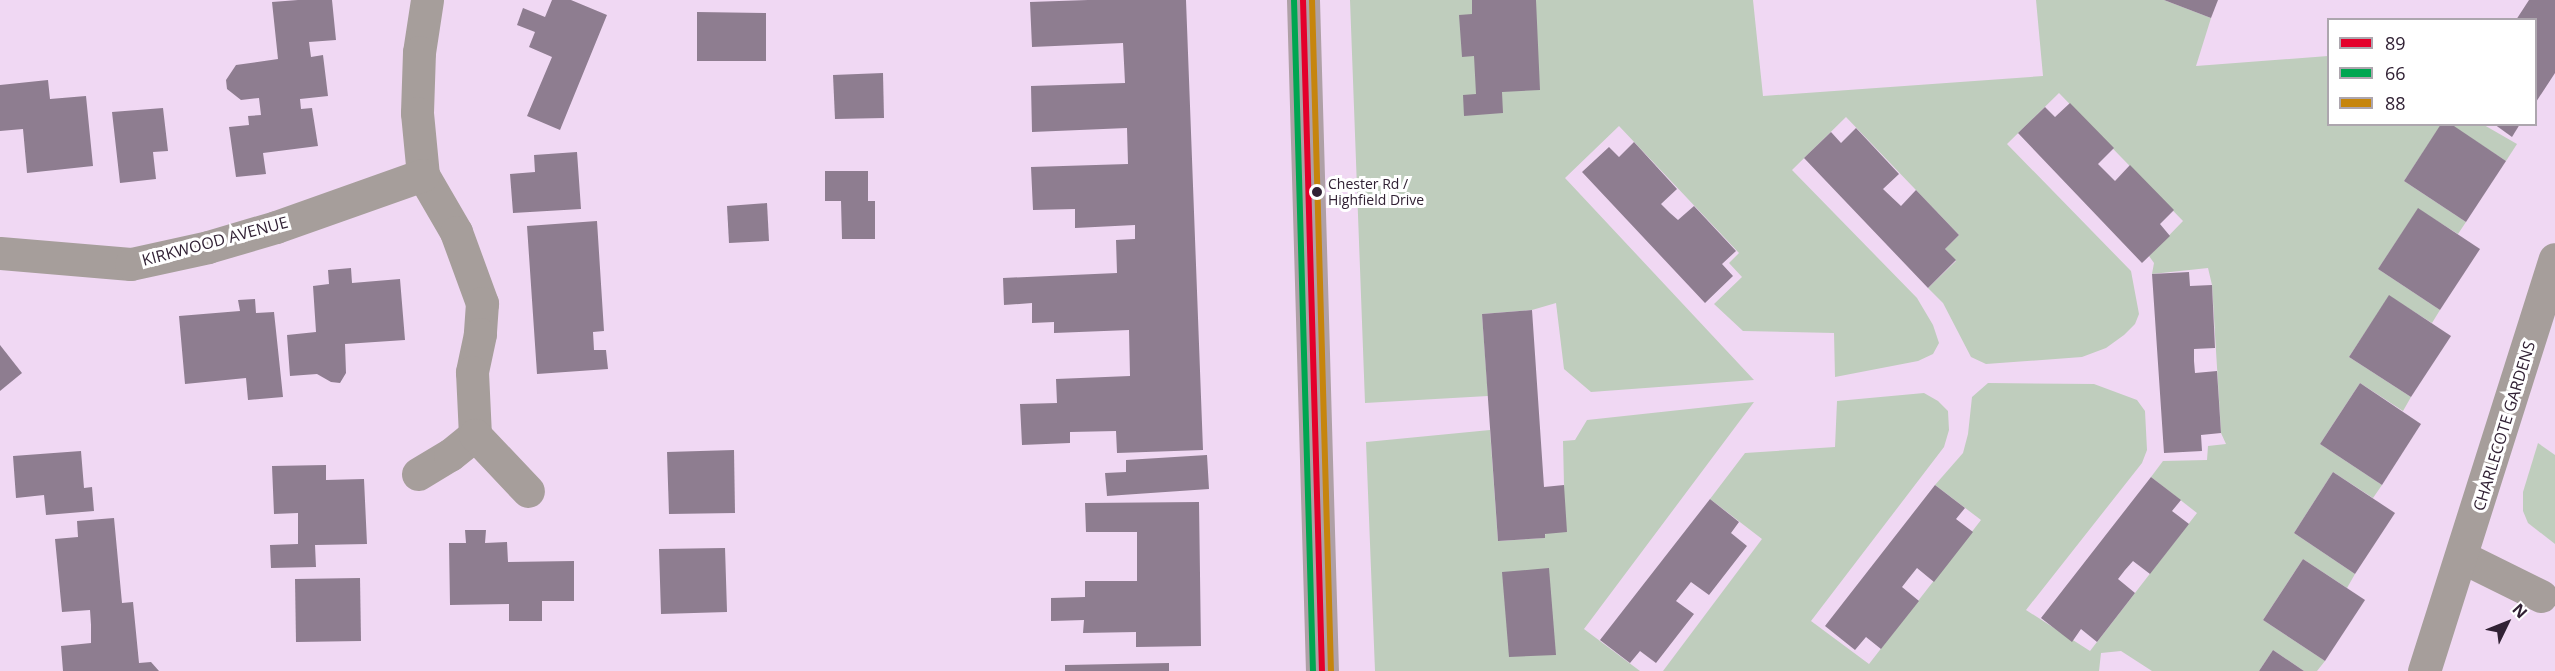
<!DOCTYPE html>
<html>
<head>
<meta charset="utf-8">
<style>
  body { margin:0 }
  #map { position:relative; width:2555px; height:671px; overflow:hidden; background:#f0d8f3; font-family:"Open Sans",sans-serif }
  div>[style] { position:absolute }
  .green>* { inset:0; background:#bfcdbd }
  .building>* { inset:0; background:#8e7d90 }
  .minor>* { height:33px; margin:-16.5px; padding:0 16.5px; transform-origin:16.5px; border-radius:16.5px; background:#a69e9b }
  .trunk>* { height:33px; margin:-16.5px; padding:0 16.5px; transform-origin:16.5px; border-radius:16.5px; background:#afa0a6 }
  .bus-1>* { height:6px; margin:-3px; padding:0 3px; transform-origin:3px; border-radius:3px; background:#e4002b }
  .bus-2>* { height:6px; margin:-3px; padding:0 3px; transform-origin:3px; border-radius:3px; background:#00a651 }
  .bus-3>* { height:6px; margin:-3px; padding:0 3px; transform-origin:3px; border-radius:3px; background:#c6850d }
  .dots>* { width:16px; height:16px; translate:-50% -50%; box-sizing:border-box; border:3px solid #fff; border-radius:50% }
  span { translate:-50% -50%; white-space:nowrap; text-align:center; line-height:1.15; -webkit-text-stroke:6px #fff; paint-order:stroke }
  .bus-label { font-size:14px; color:#312134 }
  .left { translate:0 -50%; text-align:left }
  .street-label { font-size:16px; color:#312134 }
  .legend { position:absolute; left:2327px; top:18px; width:210px; height:108px; box-sizing:border-box; background:#fff; border:2px solid #ada6ae; margin:0; padding:8px 10px; list-style:none; font-size:18px; color:#312134 }
  .legend li { display:flex; align-items:center; gap:12px; height:30px }
  .legend b { width:30px; border:2px solid #ada6ae }
  .north { position:absolute; left:2477px; top:593px; width:60px; height:60px; -webkit-text-stroke:4px #fff; paint-order:stroke; rotate:47deg; font-size:16px; font-weight:700; line-height:24px; text-align:center; color:#312134 }
  .north::after { content:''; display:block; margin:auto; width:21px; height:27px; background:#312134; clip-path:polygon(50% 0,100% 100%,50% 72%,0 100%) }
</style>
</head>
<body>
<div id="map">
  <div class="green">
    <i style="clip-path:polygon(1350px 0,1753px 0,1763px 96px,2043px 76px,2036px 0,2164px 0,2211px 18px,2196px 66px,2328px 56px,2328px 124px,2441px 125px,2404px 181px,2466px 222px,2458px 234px,2418px 209px,2378px 269px,2440px 310px,2432px 323px,2389px 296px,2349px 357px,2411px 397px,2403px 411px,2360px 383px,2320px 444px,2382px 485px,2373px 498px,2333px 472px,2294px 533px,2355px 574px,2347px 588px,2303px 559px,2263px 620px,2325px 661px,2317px 671px,2304px 671px,2273px 650px,2259px 671px,2152px 671px,2121px 651px,2101px 653px,2099px 671px,1663px 671px,1762px 539px,1710px 499px,1745px 453px,1835px 447px,1837px 401px,1924px 393px,1938px 401px,1948px 411px,1949px 430px,1944px 447px,1811px 621px,1869px 664px,1981px 520px,1935px 485px,1963px 453px,1968px 434px,1972px 397px,1988px 383px,2094px 384px,2137px 400px,2145px 411px,2147px 450px,2142px 463px,2026px 610px,2090px 651px,2197px 513px,2151px 477px,2163px 461px,2207px 460px,2208px 446px,2226px 444px,2221px 433px,2212px 285px,2208px 268px,2152px 274px,2154px 263px,2149px 256px,2183px 221px,2059px 93px,2007px 144px,2131px 271px,2139px 314px,2135px 324px,2124px 335px,2106px 348px,2082px 357px,1986px 364px,1971px 357px,1943px 303px,1928px 288px,1956px 261px,1945px 249px,1959px 235px,1846px 117px,1792px 170px,1917px 298px,1933px 325px,1939px 343px,1933px 354px,1918px 361px,1835px 377px,1834px 333px,1743px 331px,1714px 304px,1742px 277px,1729px 263px,1739px 253px,1619px 126px,1565px 178px,1754px 380px,1591px 392px,1564px 369px,1556px 303px,1532px 310px,1482px 314px,1488px 396px,1365px 403px)"></i>
    <i style="clip-path:polygon(2451px 125px,2484px 125px,2517px 144px,2506px 161px)"></i>
    <i style="clip-path:polygon(1754px 402px,1584px 629px,1640px 671px,1375px 671px,1366px 442px,1490px 430px,1498px 541px,1544px 538px,1564px 485px,1563px 441px,1575px 440px,1587px 420px)"></i>
    <i style="clip-path:polygon(2538px 443px,2555px 455px,2555px 544px,2528px 523px,2523px 511px,2523px 492px)"></i>
  </div>
  <div class="building">
    <i style="clip-path:polygon(298px 0,332px 0,336px 40px,309px 42px,311px 57px,323px 55px,328px 96px,300px 99px,301px 109px,312px 108px,318px 146px,263px 153px,266px 174px,236px 177px,229px 127px,249px 125px,248px 116px,261px 115px,259px 98px,241px 100px,227px 89px,226px 80px,236px 65px,278px 59px,272px 2px)"></i>
    <i style="clip-path:polygon(552px 0,571px 0,607px 15px,560px 130px,527px 116px,552px 57px,529px 47px,535px 32px,517px 25px,523px 8px,545px 17px)"></i>
    <i style="clip-path:polygon(1088px 0,1186px 0,1203px 450px,1117px 453px,1116px 431px,1070px 432px,1070px 443px,1022px 445px,1020px 404px,1057px 403px,1056px 379px,1130px 376px,1129px 330px,1054px 333px,1054px 322px,1032px 323px,1032px 303px,1004px 305px,1003px 278px,1117px 273px,1116px 240px,1135px 239px,1135px 225px,1075px 228px,1075px 209px,1033px 210px,1031px 167px,1128px 164px,1127px 128px,1032px 132px,1031px 86px,1125px 83px,1123px 43px,1032px 47px,1030px 2px)"></i>
    <i style="clip-path:polygon(1472px 0,1536px 0,1540px 90px,1502px 92px,1503px 113px,1464px 116px,1463px 95px,1476px 94px,1474px 56px,1462px 57px,1459px 15px,1472px 14px)"></i>
    <i style="clip-path:polygon(2164px 0,2218px 0,2211px 18px)"></i>
    <i style="clip-path:polygon(2529px 0,2555px 0,2555px 73px,2536px 102px,2536px 20px,2516px 20px)"></i>
    <i style="clip-path:polygon(697px 12px,766px 13px,766px 61px,697px 61px)"></i>
    <i style="clip-path:polygon(883px 73px,884px 118px,835px 119px,833px 75px)"></i>
    <i style="clip-path:polygon(48px 80px,50px 99px,86px 96px,93px 166px,27px 173px,23px 129px,0 131px,0 85px)"></i>
    <i style="clip-path:polygon(2070px 103px,2114px 148px,2098px 164px,2115px 181px,2130px 165px,2174px 210px,2160px 224px,2170px 236px,2142px 263px,2018px 133px,2045px 107px,2055px 117px)"></i>
    <i style="clip-path:polygon(163px 108px,168px 151px,153px 152px,156px 179px,120px 183px,112px 112px)"></i>
    <i style="clip-path:polygon(2441px 124px,2451px 124px,2506px 161px,2466px 222px,2404px 181px)"></i>
    <i style="clip-path:polygon(2494px 124px,2520px 124px,2512px 137px)"></i>
    <i style="clip-path:polygon(1856px 128px,1899px 174px,1883px 189px,1901px 206px,1916px 190px,1959px 235px,1945px 249px,1956px 260px,1928px 288px,1804px 158px,1831px 132px,1841px 143px)"></i>
    <i style="clip-path:polygon(1634px 142px,1677px 189px,1661px 204px,1670px 213px,1678px 220px,1694px 206px,1736px 251px,1722px 264px,1733px 276px,1705px 303px,1582px 172px,1609px 147px,1619px 157px)"></i>
    <i style="clip-path:polygon(577px 152px,581px 209px,513px 213px,510px 174px,535px 172px,534px 155px)"></i>
    <i style="clip-path:polygon(825px 171px,868px 171px,868px 201px,875px 201px,875px 239px,842px 239px,841px 201px,825px 201px)"></i>
    <i style="clip-path:polygon(767px 203px,769px 241px,729px 243px,727px 206px)"></i>
    <i style="clip-path:polygon(2418px 208px,2480px 249px,2440px 310px,2378px 269px)"></i>
    <i style="clip-path:polygon(597px 221px,604px 331px,593px 332px,594px 350px,606px 350px,608px 369px,537px 374px,527px 226px)"></i>
    <i style="clip-path:polygon(351px 268px,352px 283px,400px 279px,405px 340px,345px 344px,346px 373px,340px 383px,331px 382px,317px 374px,290px 376px,287px 335px,316px 332px,313px 286px,329px 284px,328px 270px)"></i>
    <i style="clip-path:polygon(2189px 272px,2190px 286px,2212px 285px,2215px 348px,2194px 349px,2194px 361px,2195px 373px,2217px 371px,2221px 433px,2201px 435px,2202px 451px,2164px 453px,2152px 274px)"></i>
    <i style="clip-path:polygon(2389px 295px,2451px 336px,2411px 397px,2349px 357px)"></i>
    <i style="clip-path:polygon(255px 299px,256px 313px,274px 312px,283px 397px,248px 400px,246px 378px,185px 384px,179px 316px,240px 311px,238px 300px)"></i>
    <i style="clip-path:polygon(1532px 310px,1544px 487px,1564px 485px,1567px 532px,1545px 534px,1545px 538px,1498px 541px,1482px 314px)"></i>
    <i style="clip-path:polygon(0 345px,22px 373px,0 391px)"></i>
    <i style="clip-path:polygon(2360px 383px,2421px 424px,2382px 485px,2320px 444px)"></i>
    <i style="clip-path:polygon(734px 450px,735px 513px,669px 514px,667px 452px)"></i>
    <i style="clip-path:polygon(81px 451px,84px 488px,92px 487px,94px 511px,46px 515px,44px 495px,16px 498px,13px 456px)"></i>
    <i style="clip-path:polygon(1207px 455px,1209px 489px,1107px 496px,1105px 473px,1126px 472px,1126px 460px)"></i>
    <i style="clip-path:polygon(326px 465px,326px 480px,364px 479px,367px 544px,315px 545px,316px 567px,271px 568px,270px 545px,298px 544px,298px 513px,274px 514px,272px 466px)"></i>
    <i style="clip-path:polygon(2333px 472px,2395px 513px,2355px 574px,2294px 533px)"></i>
    <i style="clip-path:polygon(2151px 477px,2181px 500px,2172px 511px,2189px 524px,2150px 574px,2133px 561px,2125px 570px,2118px 579px,2135px 593px,2097px 642px,2081px 629px,2072px 642px,2041px 618px)"></i>
    <i style="clip-path:polygon(1935px 485px,1965px 508px,1956px 519px,1973px 532px,1934px 582px,1917px 568px,1909px 578px,1902px 587px,1919px 601px,1881px 649px,1866px 637px,1855px 650px,1825px 626px)"></i>
    <i style="clip-path:polygon(1710px 499px,1739px 522px,1731px 533px,1747px 546px,1709px 595px,1691px 582px,1676px 601px,1694px 614px,1656px 663px,1640px 651px,1630px 663px,1600px 640px)"></i>
    <i style="clip-path:polygon(1199px 502px,1201px 646px,1136px 647px,1136px 632px,1083px 633px,1084px 620px,1051px 621px,1051px 598px,1085px 597px,1085px 581px,1137px 581px,1137px 532px,1086px 532px,1085px 503px)"></i>
    <i style="clip-path:polygon(114px 518px,122px 603px,133px 602px,139px 663px,151px 662px,159px 671px,63px 671px,61px 646px,91px 643px,91px 625px,90px 610px,62px 612px,55px 539px,78px 537px,77px 521px)"></i>
    <i style="clip-path:polygon(465px 530px,486px 530px,485px 543px,507px 542px,508px 562px,574px 561px,574px 601px,542px 601px,542px 621px,509px 621px,509px 604px,450px 605px,449px 543px,466px 543px)"></i>
    <i style="clip-path:polygon(725px 548px,727px 612px,661px 614px,659px 549px)"></i>
    <i style="clip-path:polygon(2303px 559px,2365px 600px,2325px 661px,2263px 620px)"></i>
    <i style="clip-path:polygon(1549px 568px,1556px 655px,1509px 657px,1502px 572px)"></i>
    <i style="clip-path:polygon(360px 578px,361px 641px,296px 642px,295px 579px)"></i>
    <i style="clip-path:polygon(2273px 650px,2304px 671px,2259px 671px)"></i>
    <i style="clip-path:polygon(1169px 663px,1169px 671px,1065px 671px,1065px 665px)"></i>
  </div>
  <div class="minor">
    <i style="left:427px;top:0;width:53px;rotate:98.7deg"></i>
    <i style="left:419px;top:52px;width:61px;rotate:91.9deg"></i>
    <i style="left:417px;top:113px;width:62px;rotate:84.5deg"></i>
    <i style="left:423px;top:175px;width:66px;rotate:59.9deg"></i>
    <i style="left:456px;top:232px;width:76px;rotate:69.9deg"></i>
    <i style="left:482px;top:303px;width:31px;rotate:94deg"></i>
    <i style="left:480px;top:334px;width:39px;rotate:102deg"></i>
    <i style="left:472px;top:372px;width:63px;rotate:87.3deg"></i>
    <i style="left:0;top:253px;width:131px;rotate:4.8deg"></i>
    <i style="left:131px;top:264px;width:79px;rotate:-12.4deg"></i>
    <i style="left:208px;top:247px;width:71px;rotate:-16.4deg"></i>
    <i style="left:276px;top:227px;width:156px;rotate:-19.5deg"></i>
    <i style="left:418px;top:474px;width:37px;rotate:-31deg"></i>
    <i style="left:450px;top:455px;width:32px;rotate:-39deg"></i>
    <i style="left:475px;top:435px;width:77px;rotate:46.6deg"></i>
    <i style="left:2462px;top:557px;width:88px;rotate:26.3deg"></i>
    <i style="left:2424px;top:671px;width:432px;rotate:-72.4deg"></i>
  </div>
  <div class="trunk">
    <i style="left:1303px;top:0;width:671px;rotate:88.38deg"></i>
  </div>
  <div class="bus-1">
    <i style="left:1303px;top:0;width:671px;rotate:88.38deg"></i>
  </div>
  <div class="bus-2">
    <i style="left:1294px;top:0;width:671px;rotate:88.38deg"></i>
  </div>
  <div class="bus-3">
    <i style="left:1312px;top:0;width:671px;rotate:88.38deg"></i>
  </div>
  <div class="dots">
    <i style="left:1317px;top:192px;background:#312134"></i>
  </div>
  <div class="bus-label">
    <span class="left" style="left:1328px;top:192px">Chester Rd /<br>Highfield Drive</span>
  </div>
  <div class="street-label">
    <span style="left:215px;top:241px;rotate:-15deg">KIRKWOOD AVENUE</span>
    <span style="left:2504px;top:426px;rotate:-73deg">CHARLECOTE GARDENS</span>
  </div>
  <ul class="legend">
  <li><b style="height:8px;background:#e4002b"></b>89</li>
  <li><b style="height:8px;background:#00a651"></b>66</li>
  <li><b style="height:8px;background:#c6850d"></b>88</li>
  </ul>
  <div class="north">N</div>
</div>
</body>
</html>
